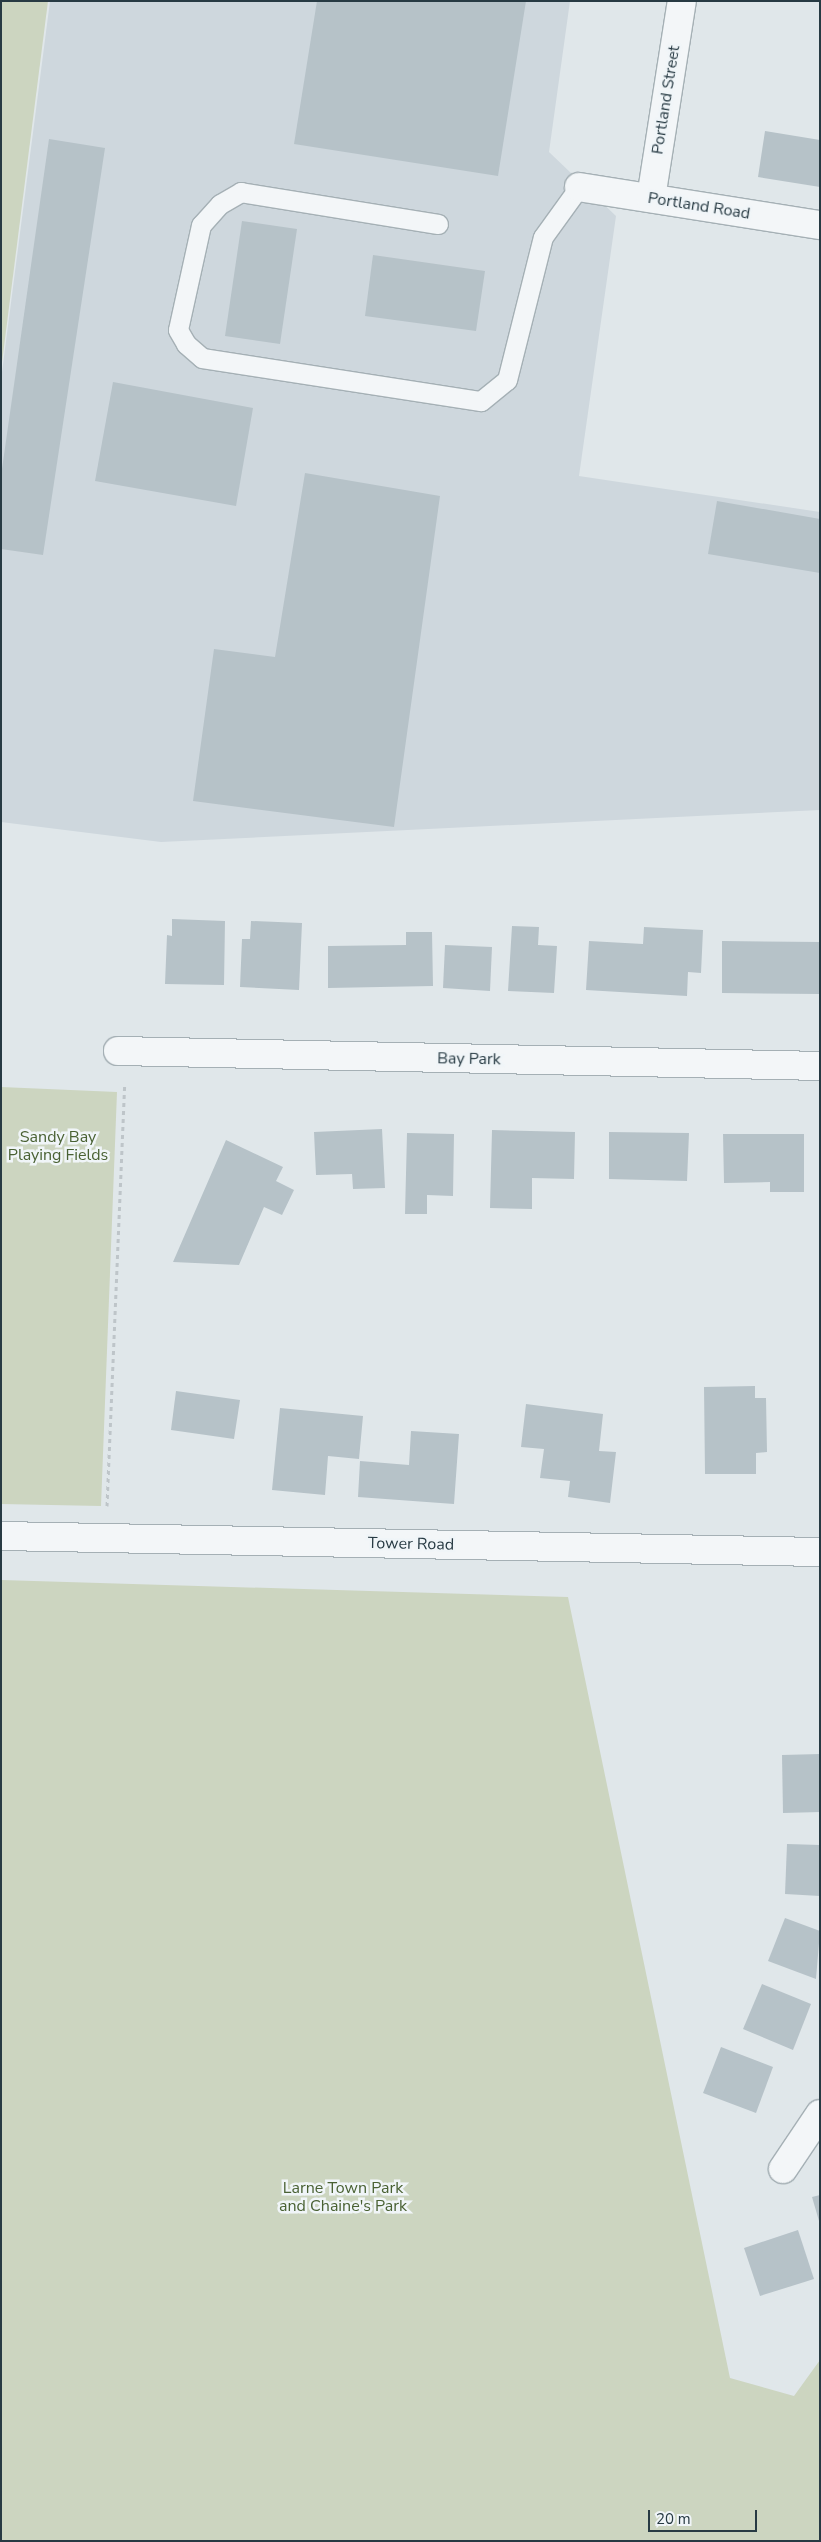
<!DOCTYPE html>
<html>
<head>
<meta charset="utf-8">
<style>
  body { margin:0 }
  #map { position:relative; width:821px; height:2542px; overflow:hidden; background:#e0e7ea; font-family:"Nunito Sans",sans-serif }
  div>[style] { position:absolute }
  .built>* { inset:0; background:#ced7dd }
  .green>* { inset:0; background:#ccd5c0 }
  .building>* { inset:0; background:#b6c2c8 }
  .path>* { height:3px; margin-top:-1.5px; transform-origin:0; background:repeating-linear-gradient(90deg,#bec5c9 0 4px,transparent 0 8px) }
  .roads { filter:drop-shadow(1px 0 #a5b0b5) drop-shadow(-1px 0 #a5b0b5) drop-shadow(0 1px #a5b0b5) drop-shadow(0 -1px #a5b0b5) }
  .lane>* { height:19px; margin:-9.5px; padding:0 9.5px; transform-origin:9.5px; border-radius:9.5px; background:#f3f6f8 }
  .street>* { height:28px; margin:-14px; padding:0 14px; transform-origin:14px; border-radius:14px; background:#f3f6f8 }
  span { translate:-50% -50%; white-space:nowrap; text-align:center; line-height:1.15; -webkit-text-stroke:5px #f0f5f8; paint-order:stroke }
  .street-label { font-size:16px; color:#273a43 }
  .park-label { font-size:16px; color:#496133 }
  .frame { position:absolute; inset:0; border:2px solid #273a43; pointer-events:none }
  .scale { position:absolute; left:648px; top:2510px; width:109px; height:22px; box-sizing:border-box; border:2px solid #273a43; border-top:0; padding-left:6px; font-size:15px; line-height:18px; white-space:nowrap; color:#273a43; -webkit-text-stroke:4px #f0f5f8; paint-order:stroke }
</style>
</head>
<body>
<div id="map">
  <div class="built">
    <i style="clip-path:polygon(50px 1px,570px 1px,549px 152px,616px 216px,579px 476px,820px 512px,820px 810px,161px 842px,1px 822px,1px 380px)"></i>
  </div>
  <div class="green">
    <i style="clip-path:polygon(1px 1px,48px 1px,1px 370px)"></i>
    <i style="clip-path:polygon(1px 1087px,117px 1092px,101px 1506px,1px 1504px)"></i>
    <i style="clip-path:polygon(1px 1580px,568px 1597px,730px 2378px,794px 2396px,820px 2360px,820px 2541px,1px 2541px)"></i>
  </div>
  <div class="building">
    <i style="clip-path:polygon(317px 1px,526px 1px,498px 176px,294px 144px)"></i>
    <i style="clip-path:polygon(765px 131px,820px 140px,820px 187px,758px 177px)"></i>
    <i style="clip-path:polygon(49px 139px,105px 148px,43px 555px,1px 549px,1px 476px)"></i>
    <i style="clip-path:polygon(242px 221px,297px 229px,280px 344px,225px 336px)"></i>
    <i style="clip-path:polygon(373px 255px,485px 271px,476px 331px,365px 316px)"></i>
    <i style="clip-path:polygon(113px 382px,253px 408px,236px 506px,95px 481px)"></i>
    <i style="clip-path:polygon(305px 473px,440px 496px,394px 827px,193px 801px,214px 649px,275px 657px)"></i>
    <i style="clip-path:polygon(717px 501px,820px 519px,820px 573px,708px 554px)"></i>
    <i style="clip-path:polygon(172px 919px,225px 921px,224px 985px,165px 984px,167px 935px,172px 936px)"></i>
    <i style="clip-path:polygon(251px 921px,302px 923px,299px 990px,240px 987px,242px 939px,250px 939px)"></i>
    <i style="clip-path:polygon(512px 926px,539px 927px,538px 945px,557px 946px,554px 993px,508px 991px)"></i>
    <i style="clip-path:polygon(644px 927px,703px 930px,701px 973px,688px 972px,687px 996px,586px 990px,589px 941px,643px 944px)"></i>
    <i style="clip-path:polygon(406px 932px,432px 932px,433px 986px,328px 988px,328px 946px,406px 945px)"></i>
    <i style="clip-path:polygon(722px 941px,820px 942px,820px 994px,722px 993px)"></i>
    <i style="clip-path:polygon(445px 945px,492px 947px,490px 991px,443px 988px)"></i>
    <i style="clip-path:polygon(382px 1129px,385px 1188px,353px 1189px,352px 1174px,316px 1175px,314px 1132px)"></i>
    <i style="clip-path:polygon(492px 1130px,575px 1132px,574px 1179px,532px 1178px,532px 1209px,490px 1208px)"></i>
    <i style="clip-path:polygon(609px 1132px,689px 1133px,687px 1181px,609px 1179px)"></i>
    <i style="clip-path:polygon(407px 1133px,454px 1134px,453px 1196px,427px 1195px,427px 1214px,405px 1214px)"></i>
    <i style="clip-path:polygon(723px 1134px,804px 1134px,804px 1192px,770px 1192px,770px 1182px,724px 1183px)"></i>
    <i style="clip-path:polygon(226px 1140px,283px 1167px,276px 1181px,294px 1190px,282px 1215px,264px 1207px,239px 1265px,173px 1262px)"></i>
    <i style="clip-path:polygon(755px 1386px,755px 1398px,766px 1398px,767px 1452px,756px 1453px,756px 1474px,705px 1474px,704px 1387px)"></i>
    <i style="clip-path:polygon(176px 1391px,240px 1400px,234px 1439px,171px 1430px)"></i>
    <i style="clip-path:polygon(526px 1404px,603px 1414px,599px 1451px,616px 1452px,610px 1503px,568px 1497px,570px 1481px,540px 1478px,544px 1449px,521px 1447px)"></i>
    <i style="clip-path:polygon(280px 1408px,363px 1416px,359px 1459px,328px 1456px,325px 1495px,272px 1490px)"></i>
    <i style="clip-path:polygon(411px 1431px,459px 1434px,454px 1504px,358px 1497px,360px 1461px,409px 1465px)"></i>
    <i style="clip-path:polygon(820px 1754px,820px 1812px,783px 1813px,782px 1755px)"></i>
    <i style="clip-path:polygon(787px 1844px,820px 1845px,820px 1896px,785px 1894px)"></i>
    <i style="clip-path:polygon(785px 1918px,820px 1931px,816px 1979px,768px 1961px)"></i>
    <i style="clip-path:polygon(762px 1984px,811px 2004px,793px 2050px,743px 2029px)"></i>
    <i style="clip-path:polygon(721px 2047px,773px 2067px,756px 2113px,703px 2093px)"></i>
    <i style="clip-path:polygon(820px 2195px,820px 2221px,819px 2221px,812px 2197px)"></i>
    <i style="clip-path:polygon(798px 2230px,814px 2279px,760px 2296px,744px 2248px)"></i>
  </div>
  <div class="path">
    <i style="left:107px;top:1506px;width:423px;rotate:-87.6deg"></i>
  </div>
  <div class="roads">
    <div class="lane">
      <i style="left:438px;top:224px;width:200px;rotate:-170.8deg"></i>
      <i style="left:241px;top:192px;width:24px;rotate:150deg"></i>
      <i style="left:220px;top:204px;width:28px;rotate:132deg"></i>
      <i style="left:201px;top:225px;width:107px;rotate:102.4deg"></i>
      <i style="left:178px;top:330px;width:16px;rotate:60deg"></i>
      <i style="left:186px;top:344px;width:21px;rotate:41deg"></i>
      <i style="left:202px;top:358px;width:282px;rotate:8.8deg"></i>
      <i style="left:481px;top:401px;width:33px;rotate:-39deg"></i>
      <i style="left:507px;top:380px;width:147px;rotate:-75.9deg"></i>
      <i style="left:543px;top:237px;width:62px;rotate:-54.2deg"></i>
    </div>
    <div class="street">
      <i style="left:579px;top:187px;width:244px;rotate:9deg"></i>
      <i style="left:651px;top:198px;width:199px;rotate:-81.1deg"></i>
      <i style="left:118px;top:1051px;width:702px;rotate:1.22deg"></i>
      <i style="left:1px;top:1536px;width:819px;rotate:1.12deg"></i>
      <i style="left:783px;top:2169px;width:66px;rotate:-56.1deg"></i>
    </div>
  </div>
  <div class="street-label">
    <span style="left:666px;top:100px;rotate:-81deg">Portland Street</span>
    <span style="left:699px;top:206px;rotate:9deg">Portland Road</span>
    <span style="left:469px;top:1059px;rotate:1deg">Bay Park</span>
    <span style="left:411px;top:1544px;rotate:1deg">Tower Road</span>
  </div>
  <div class="park-label">
    <span style="left:58px;top:1146px">Sandy Bay<br>Playing Fields</span>
    <span style="left:343px;top:2197px">Larne Town Park<br>and Chaine's Park</span>
  </div>
  <div class="frame"></div>
  <div class="scale">20 m</div>
</div>
</body>
</html>
